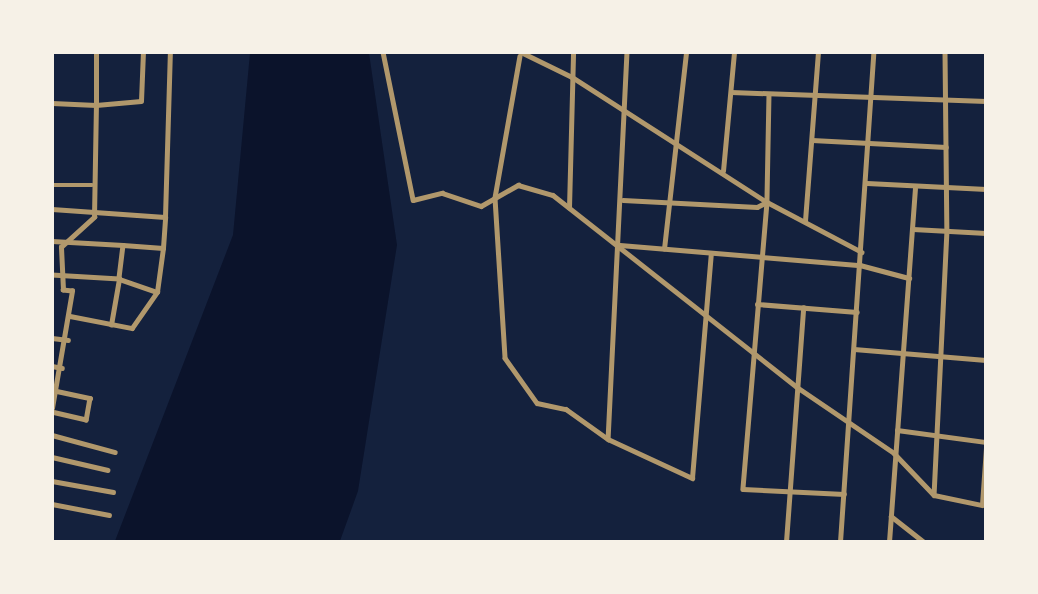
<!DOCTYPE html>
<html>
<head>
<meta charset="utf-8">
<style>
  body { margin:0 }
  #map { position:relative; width:1038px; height:594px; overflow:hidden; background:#14213d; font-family:Montserrat,sans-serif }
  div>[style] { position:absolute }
  .water>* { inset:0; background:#0b132b }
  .minor>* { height:4.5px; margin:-2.25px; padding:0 2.25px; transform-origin:2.25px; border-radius:2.25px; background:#b1986c }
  span { translate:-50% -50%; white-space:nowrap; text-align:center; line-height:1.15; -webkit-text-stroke:6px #f6f1e7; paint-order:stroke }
  .frame { position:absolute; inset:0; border:54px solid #f6f1e7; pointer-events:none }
</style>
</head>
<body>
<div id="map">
  <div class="water">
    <i style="clip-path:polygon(250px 53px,369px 53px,397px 245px,358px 491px,340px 541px,115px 541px,233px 235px)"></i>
  </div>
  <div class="minor">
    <i style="left:383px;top:52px;width:151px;rotate:78.5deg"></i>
    <i style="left:413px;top:200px;width:30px;rotate:-14deg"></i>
    <i style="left:442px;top:193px;width:41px;rotate:18.4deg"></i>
    <i style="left:481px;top:206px;width:43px;rotate:-29.6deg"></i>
    <i style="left:518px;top:185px;width:36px;rotate:16deg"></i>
    <i style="left:553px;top:195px;width:310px;rotate:38.2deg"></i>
    <i style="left:797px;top:387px;width:117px;rotate:34.2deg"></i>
    <i style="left:894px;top:453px;width:58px;rotate:46.4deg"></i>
    <i style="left:521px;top:52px;width:57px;rotate:26.1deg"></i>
    <i style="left:572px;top:77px;width:232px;rotate:32.7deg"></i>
    <i style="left:767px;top:202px;width:107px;rotate:27.8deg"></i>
    <i style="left:627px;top:52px;width:387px;rotate:92.8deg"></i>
    <i style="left:608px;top:439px;width:93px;rotate:24.9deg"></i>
    <i style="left:692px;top:478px;width:225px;rotate:-85.2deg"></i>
    <i style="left:945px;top:52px;width:178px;rotate:89.4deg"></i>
    <i style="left:947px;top:230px;width:265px;rotate:92.8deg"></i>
    <i style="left:934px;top:495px;width:49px;rotate:11.8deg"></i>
    <i style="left:982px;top:505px;width:57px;rotate:-86deg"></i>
    <i style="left:520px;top:56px;width:144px;rotate:100deg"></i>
    <i style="left:495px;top:198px;width:160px;rotate:86.4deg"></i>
    <i style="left:505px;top:358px;width:55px;rotate:54.6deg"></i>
    <i style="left:537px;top:403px;width:30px;rotate:12deg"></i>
    <i style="left:566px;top:409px;width:52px;rotate:35.5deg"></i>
    <i style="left:731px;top:92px;width:255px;rotate:2deg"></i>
    <i style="left:769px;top:94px;width:108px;rotate:91.1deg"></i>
    <i style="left:767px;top:202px;width:288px;rotate:94.8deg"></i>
    <i style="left:743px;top:489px;width:101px;rotate:2.8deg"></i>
    <i style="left:52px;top:103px;width:44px;rotate:2.6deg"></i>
    <i style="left:96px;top:105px;width:53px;rotate:-90deg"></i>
    <i style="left:812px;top:140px;width:134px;rotate:3deg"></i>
    <i style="left:723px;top:171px;width:120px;rotate:-84.7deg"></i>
    <i style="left:867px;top:183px;width:119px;rotate:2.9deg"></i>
    <i style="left:52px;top:185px;width:40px"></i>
    <i style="left:623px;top:200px;width:134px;rotate:3deg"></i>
    <i style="left:757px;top:207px;width:11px;rotate:-27deg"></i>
    <i style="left:569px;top:208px;width:156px;rotate:-88.5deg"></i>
    <i style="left:52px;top:209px;width:113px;rotate:4deg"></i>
    <i style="left:165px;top:217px;width:165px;rotate:-88.3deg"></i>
    <i style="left:805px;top:221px;width:169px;rotate:-85.6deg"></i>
    <i style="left:913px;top:229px;width:73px;rotate:3.1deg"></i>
    <i style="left:52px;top:241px;width:71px;rotate:3.2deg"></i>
    <i style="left:123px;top:245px;width:34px;rotate:97deg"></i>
    <i style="left:119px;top:279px;width:67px;rotate:-176.6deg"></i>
    <i style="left:123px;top:245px;width:40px;rotate:4.3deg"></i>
    <i style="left:163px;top:248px;width:31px;rotate:-86deg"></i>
    <i style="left:620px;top:245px;width:241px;rotate:4.8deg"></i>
    <i style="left:860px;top:265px;width:51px;rotate:14.9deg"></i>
    <i style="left:664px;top:249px;width:198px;rotate:-83.6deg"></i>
    <i style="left:757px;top:304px;width:100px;rotate:4.6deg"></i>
    <i style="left:70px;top:316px;width:63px;rotate:11deg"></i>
    <i style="left:132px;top:328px;width:44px;rotate:-55.2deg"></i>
    <i style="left:111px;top:325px;width:47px;rotate:-80.1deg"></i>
    <i style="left:119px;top:279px;width:40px;rotate:18.9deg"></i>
    <i style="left:157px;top:292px;width:44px;rotate:-82.2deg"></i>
    <i style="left:52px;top:338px;width:16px;rotate:7deg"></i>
    <i style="left:854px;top:349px;width:132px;rotate:4.8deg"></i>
    <i style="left:52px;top:366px;width:10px;rotate:11deg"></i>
    <i style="left:52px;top:390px;width:39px;rotate:12deg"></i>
    <i style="left:90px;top:398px;width:22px;rotate:100deg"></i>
    <i style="left:86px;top:420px;width:35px;rotate:-167deg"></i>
    <i style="left:52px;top:408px;width:119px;rotate:-80.3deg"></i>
    <i style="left:72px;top:291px;width:9px;rotate:-174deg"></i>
    <i style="left:63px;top:290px;width:43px;rotate:-92.7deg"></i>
    <i style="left:61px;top:247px;width:45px;rotate:-42.3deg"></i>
    <i style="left:94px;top:217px;width:112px;rotate:-89deg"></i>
    <i style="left:96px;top:105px;width:45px;rotate:-5.1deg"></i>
    <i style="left:141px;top:101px;width:49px;rotate:-87.7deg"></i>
    <i style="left:897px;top:430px;width:90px;rotate:7.7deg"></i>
    <i style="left:52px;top:435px;width:65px;rotate:15.1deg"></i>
    <i style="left:52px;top:457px;width:57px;rotate:13.1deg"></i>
    <i style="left:52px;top:481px;width:62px;rotate:10.2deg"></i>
    <i style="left:52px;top:504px;width:58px;rotate:10.9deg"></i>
    <i style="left:891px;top:516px;width:42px;rotate:38.2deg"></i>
    <i style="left:786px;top:542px;width:235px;rotate:-85.8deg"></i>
    <i style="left:840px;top:542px;width:491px;rotate:-86.1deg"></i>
    <i style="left:889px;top:542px;width:354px;rotate:-85.8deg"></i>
  </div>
  <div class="frame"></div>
</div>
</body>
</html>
